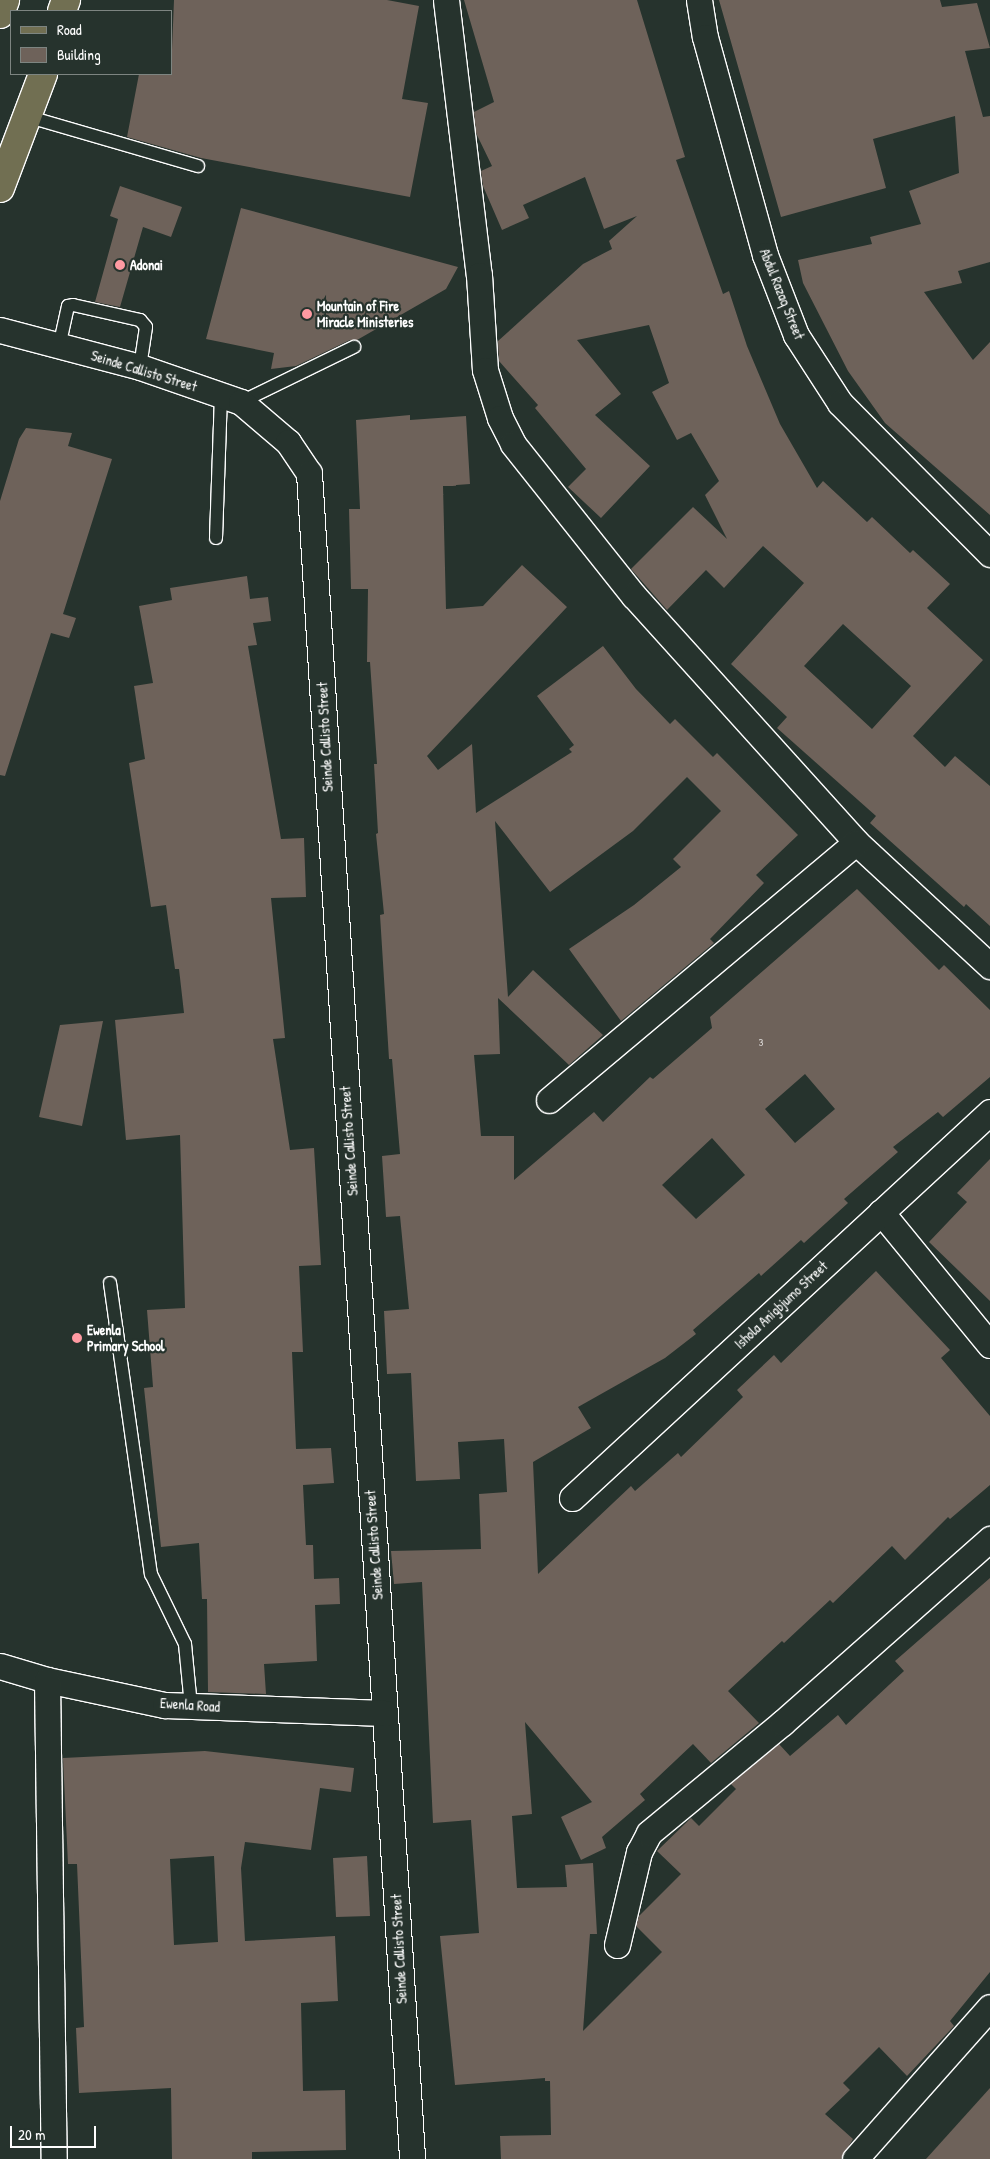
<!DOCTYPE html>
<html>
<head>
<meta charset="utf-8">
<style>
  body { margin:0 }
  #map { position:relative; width:990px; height:2159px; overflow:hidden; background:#26332d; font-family:"Patrick Hand",sans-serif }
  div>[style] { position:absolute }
  .building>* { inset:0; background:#6e625a }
  .roads { filter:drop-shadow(1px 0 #fff) drop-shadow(-1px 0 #fff) drop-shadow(0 1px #fff) drop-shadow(0 -1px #fff) }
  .service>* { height:12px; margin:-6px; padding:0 6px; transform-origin:6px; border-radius:6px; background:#26332d }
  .minor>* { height:25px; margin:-12.5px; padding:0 12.5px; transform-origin:12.5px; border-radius:12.5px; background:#26332d }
  .primary>* { height:28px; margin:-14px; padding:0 14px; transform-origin:14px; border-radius:14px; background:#716f52 }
  .motorway>* { height:28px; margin:-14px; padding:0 14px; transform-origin:14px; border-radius:14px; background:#716f52 }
  .dots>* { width:14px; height:14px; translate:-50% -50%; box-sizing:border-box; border:2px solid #26332d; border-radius:50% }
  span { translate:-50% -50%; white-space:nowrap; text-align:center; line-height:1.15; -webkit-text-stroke:4.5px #26332d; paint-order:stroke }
  .number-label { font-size:11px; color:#dbd8d6 }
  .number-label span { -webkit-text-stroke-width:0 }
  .poi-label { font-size:14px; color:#fff; font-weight:700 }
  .left { translate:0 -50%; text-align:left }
  .street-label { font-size:14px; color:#fff }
  .legend { position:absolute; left:10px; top:10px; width:162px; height:65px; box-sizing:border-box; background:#26332d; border:1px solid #7d8581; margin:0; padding:6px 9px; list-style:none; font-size:15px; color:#fff }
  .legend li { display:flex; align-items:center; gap:10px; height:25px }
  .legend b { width:25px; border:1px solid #7d8581 }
  .scale { position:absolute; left:10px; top:2126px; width:86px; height:22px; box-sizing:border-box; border:2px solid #fff; border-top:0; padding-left:6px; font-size:15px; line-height:18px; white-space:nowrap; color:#fff; -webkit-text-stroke:4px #26332d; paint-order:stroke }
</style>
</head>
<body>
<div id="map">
  <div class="building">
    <i style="clip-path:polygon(174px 0,387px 0,419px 6px,402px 99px,428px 103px,410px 197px,201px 158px,127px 137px,139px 74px,171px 74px)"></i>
    <i style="clip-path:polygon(evenodd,464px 0,637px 0,685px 157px,676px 160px,723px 294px,729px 291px,747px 346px,780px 424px,817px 488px,823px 481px,867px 522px,872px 517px,910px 553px,913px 550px,950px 584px,927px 608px,983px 660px,913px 736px,945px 767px,955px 756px,990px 786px,990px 926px,966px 904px,964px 907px,870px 823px,876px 816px,777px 728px,787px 717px,731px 664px,804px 583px,763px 546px,724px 588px,706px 570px,667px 610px,631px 569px,693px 507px,727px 539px,705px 495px,719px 481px,691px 433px,677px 440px,652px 392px,669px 383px,649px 325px,577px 340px,621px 394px,595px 415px,650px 466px,601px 518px,568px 487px,586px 469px,535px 408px,538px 405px,499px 361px,498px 341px,583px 264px,612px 249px,609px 241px,637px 216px,604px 229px,585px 177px,523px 205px,529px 218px,502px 230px,483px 186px,481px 171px,492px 166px,476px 133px,474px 112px,494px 102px,464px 0,843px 624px,911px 686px,872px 729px,804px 666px,843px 624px)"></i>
    <i style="clip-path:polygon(719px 0,940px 0,942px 7px,977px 3px,990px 48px,965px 51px,983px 117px,990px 116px,990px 262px,958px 271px,962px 283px,924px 292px,973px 360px,990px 342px,990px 515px,885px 423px,848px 371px,803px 283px,798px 260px,872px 244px,870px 237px,921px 224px,909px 191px,959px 173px,955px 116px,873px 139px,886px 188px,781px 217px)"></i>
    <i style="clip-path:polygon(120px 186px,182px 207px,171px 237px,143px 227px,120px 307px,95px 302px,118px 219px,110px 216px)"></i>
    <i style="clip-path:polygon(241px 208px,458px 267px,446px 289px,357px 340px,350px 340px,296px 366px,271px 369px,274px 353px,206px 339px)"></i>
    <i style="clip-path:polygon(evenodd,410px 415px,410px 420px,466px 416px,470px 484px,443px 486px,446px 609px,483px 606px,522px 565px,567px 607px,427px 756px,438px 770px,472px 744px,476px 813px,572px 752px,569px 749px,574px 745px,537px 696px,603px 646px,636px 689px,670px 724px,675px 719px,713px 757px,717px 753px,798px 835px,756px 875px,764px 883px,710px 939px,714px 943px,621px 1021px,569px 949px,634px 905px,681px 867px,673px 859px,721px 811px,687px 777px,633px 831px,550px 892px,495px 821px,508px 997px,533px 970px,603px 1035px,569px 1065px,498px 998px,500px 1054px,474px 1055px,481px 1136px,514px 1136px,514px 1180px,594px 1112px,603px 1122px,650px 1077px,653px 1079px,712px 1028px,710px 1017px,857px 889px,939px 970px,944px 965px,990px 1010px,990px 1077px,943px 1117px,938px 1112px,893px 1147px,898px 1152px,844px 1199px,848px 1203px,804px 1243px,801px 1240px,761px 1276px,759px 1273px,693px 1330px,696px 1334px,665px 1358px,578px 1407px,591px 1428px,533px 1462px,538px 1574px,631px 1486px,635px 1491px,678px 1453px,681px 1457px,743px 1397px,737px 1390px,774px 1355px,781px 1363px,876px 1271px,950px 1350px,941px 1358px,990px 1416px,990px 1485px,950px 1519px,948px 1517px,905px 1560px,892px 1546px,833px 1603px,830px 1600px,784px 1643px,782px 1641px,728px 1691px,759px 1723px,711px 1763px,693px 1744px,640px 1794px,645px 1800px,602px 1837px,606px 1848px,581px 1860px,561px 1817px,592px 1802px,525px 1722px,532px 1814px,512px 1816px,517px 1888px,567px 1887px,565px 1865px,593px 1863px,597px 1934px,590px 1934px,583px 2031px,662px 1952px,636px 1926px,639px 1916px,681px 1874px,657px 1851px,691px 1818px,699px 1826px,736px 1789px,731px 1784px,779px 1744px,790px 1756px,838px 1715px,846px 1725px,904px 1671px,895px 1661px,990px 1578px,990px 1972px,950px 2021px,954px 2026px,907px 2076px,879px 2047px,843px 2083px,850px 2090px,825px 2114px,853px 2139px,841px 2159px,501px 2159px,500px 2136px,551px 2135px,550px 2081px,545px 2081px,545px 2078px,455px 2085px,440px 1936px,479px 1933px,471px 1820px,433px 1823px,422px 1582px,394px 1584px,391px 1551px,481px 1549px,479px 1494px,507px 1492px,504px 1439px,458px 1442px,460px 1479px,416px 1481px,411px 1373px,387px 1374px,384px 1311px,409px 1309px,400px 1216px,386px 1217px,382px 1156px,400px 1154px,392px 1059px,389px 1059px,380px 915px,384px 914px,376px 834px,378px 833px,374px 764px,377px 764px,370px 662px,367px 662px,368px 589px,351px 589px,349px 509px,360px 509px,356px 420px,410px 415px,805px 1074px,835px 1109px,795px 1143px,765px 1109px,805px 1074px,410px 415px,712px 1138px,745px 1175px,696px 1219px,662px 1185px,712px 1138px)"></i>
    <i style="clip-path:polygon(26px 428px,72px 433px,68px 446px,112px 459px,63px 614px,76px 618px,69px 638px,51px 633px,5px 776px,0 775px,0 501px,19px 439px)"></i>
    <i style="clip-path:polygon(247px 576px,250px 599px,268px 597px,271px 621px,253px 623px,257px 645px,248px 646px,281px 839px,304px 838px,306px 897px,271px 898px,285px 1038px,273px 1039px,290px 1150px,314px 1148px,321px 1265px,299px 1266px,303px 1352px,292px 1352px,296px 1449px,331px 1448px,334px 1483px,303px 1485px,306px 1545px,313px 1545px,314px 1579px,339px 1578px,340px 1604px,315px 1605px,317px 1661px,264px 1664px,266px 1694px,208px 1692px,207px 1599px,202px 1599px,199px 1543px,161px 1547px,144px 1388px,153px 1387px,147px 1310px,185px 1308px,180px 1135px,126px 1140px,115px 1020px,184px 1013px,179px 969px,175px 969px,166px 905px,151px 907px,129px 763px,145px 759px,134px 686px,153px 683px,139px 606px,172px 600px,170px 588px)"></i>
    <i style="clip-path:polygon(103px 1021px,82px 1126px,39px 1117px,60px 1025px)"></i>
    <i style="clip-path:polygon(990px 1159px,990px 1301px,929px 1242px,967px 1202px,957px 1193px)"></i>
    <i style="clip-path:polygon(evenodd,205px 1751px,354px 1768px,351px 1792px,320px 1788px,311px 1850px,245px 1842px,241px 1868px,245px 1941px,335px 1936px,338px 2001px,301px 2003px,303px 2091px,345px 2090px,346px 2150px,252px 2152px,252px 2159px,172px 2159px,171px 2088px,79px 2093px,76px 2028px,84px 2027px,81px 1957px,77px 1864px,68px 1864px,63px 1758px,205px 1751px,214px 1856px,218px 1942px,174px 1945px,170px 1859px,214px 1856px)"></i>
    <i style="clip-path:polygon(367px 1856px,370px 1916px,336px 1917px,333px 1858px)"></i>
    <i style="clip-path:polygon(990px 2088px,990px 2159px,926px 2159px)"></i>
  </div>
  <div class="roads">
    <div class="service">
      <i style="left:29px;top:117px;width:176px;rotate:16.2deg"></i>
      <i style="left:59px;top:347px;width:42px;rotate:-77.6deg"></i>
      <i style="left:68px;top:306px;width:5px;rotate:-11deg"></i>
      <i style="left:73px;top:305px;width:69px;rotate:12.6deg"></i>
      <i style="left:140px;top:320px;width:9px;rotate:49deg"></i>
      <i style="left:146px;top:327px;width:40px;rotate:98.5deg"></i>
      <i style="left:241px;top:402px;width:126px;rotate:-26deg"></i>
      <i style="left:216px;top:538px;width:143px;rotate:-88deg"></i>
      <i style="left:110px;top:1283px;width:294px;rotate:82deg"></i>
      <i style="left:151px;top:1574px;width:78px;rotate:64.1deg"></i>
      <i style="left:185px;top:1644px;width:62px;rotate:84.5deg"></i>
    </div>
    <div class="minor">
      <i style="left:446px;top:0;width:277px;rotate:83.2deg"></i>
      <i style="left:479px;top:275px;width:95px;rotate:86.4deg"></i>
      <i style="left:485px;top:370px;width:50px;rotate:72.6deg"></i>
      <i style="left:500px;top:418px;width:29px;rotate:63deg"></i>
      <i style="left:513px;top:444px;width:194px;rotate:51.5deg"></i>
      <i style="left:634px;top:596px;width:331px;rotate:47.9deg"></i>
      <i style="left:856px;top:842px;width:183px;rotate:42.8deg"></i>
      <i style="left:699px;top:0;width:37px;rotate:81deg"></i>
      <i style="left:705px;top:37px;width:226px;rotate:74.6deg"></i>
      <i style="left:765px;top:255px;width:86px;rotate:68.8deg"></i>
      <i style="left:796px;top:335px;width:81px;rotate:57.1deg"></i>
      <i style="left:840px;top:403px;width:213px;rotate:45.2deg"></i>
      <i style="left:0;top:330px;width:145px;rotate:14.8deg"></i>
      <i style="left:140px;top:367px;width:107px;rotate:19.1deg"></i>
      <i style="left:241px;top:402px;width:62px;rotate:40.4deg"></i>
      <i style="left:288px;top:442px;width:37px;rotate:56deg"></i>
      <i style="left:309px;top:473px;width:1689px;rotate:86.5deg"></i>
      <i style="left:549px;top:1100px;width:401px;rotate:-40deg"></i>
      <i style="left:881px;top:1212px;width:172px;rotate:50.7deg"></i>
      <i style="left:572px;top:1498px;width:569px;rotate:-42.72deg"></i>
      <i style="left:0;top:1666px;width:49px;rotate:16.6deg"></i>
      <i style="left:47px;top:1680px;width:121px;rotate:12deg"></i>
      <i style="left:165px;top:1705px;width:220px;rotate:2.1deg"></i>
      <i style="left:47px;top:1680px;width:479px;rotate:89.2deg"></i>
      <i style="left:617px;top:1945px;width:96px;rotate:-76.7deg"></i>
      <i style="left:639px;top:1852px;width:21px;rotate:-62deg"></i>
      <i style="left:649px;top:1833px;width:173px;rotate:-39.6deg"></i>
      <i style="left:782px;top:1723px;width:278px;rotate:-41.5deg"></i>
      <i style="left:855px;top:2159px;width:203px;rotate:-48.4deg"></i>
    </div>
    <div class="primary">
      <i style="left:62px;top:11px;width:12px;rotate:-70deg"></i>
      <i style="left:0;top:188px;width:122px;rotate:-69.3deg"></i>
    </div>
    <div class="motorway">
      <i style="left:0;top:14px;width:15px;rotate:-70deg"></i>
    </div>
  </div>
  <div class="dots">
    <i style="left:120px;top:265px;background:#ff9aa2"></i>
    <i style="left:307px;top:314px;background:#ff9aa2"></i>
    <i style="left:77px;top:1338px;background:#ff9aa2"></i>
  </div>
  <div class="number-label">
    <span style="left:761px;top:1042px">3</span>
  </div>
  <div class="poi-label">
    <span class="left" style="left:130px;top:265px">Adonai</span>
    <span class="left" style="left:317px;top:314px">Mountain of Fire<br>Miracle Ministeries</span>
    <span class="left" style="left:87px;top:1338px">Ewenla<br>Primary School</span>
  </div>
  <div class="street-label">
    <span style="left:782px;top:294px;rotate:68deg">Abdul Razaq Street</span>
    <span style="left:144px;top:371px;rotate:17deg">Seinde Callisto Street</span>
    <span style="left:325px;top:737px;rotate:-93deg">Seinde Callisto Street</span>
    <span style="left:349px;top:1141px;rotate:-94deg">Seinde Callisto Street</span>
    <span style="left:781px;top:1305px;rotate:-43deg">Ishola Anigbjumo Street</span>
    <span style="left:374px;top:1545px;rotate:-94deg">Seinde Callisto Street</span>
    <span style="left:190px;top:1705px;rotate:4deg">Ewenla Road</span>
    <span style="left:399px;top:1949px;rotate:-93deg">Seinde Callisto Street</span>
  </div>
  <ul class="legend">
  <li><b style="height:6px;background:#716f52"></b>Road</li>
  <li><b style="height:14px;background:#6e625a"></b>Building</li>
  </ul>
  <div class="scale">20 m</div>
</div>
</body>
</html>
